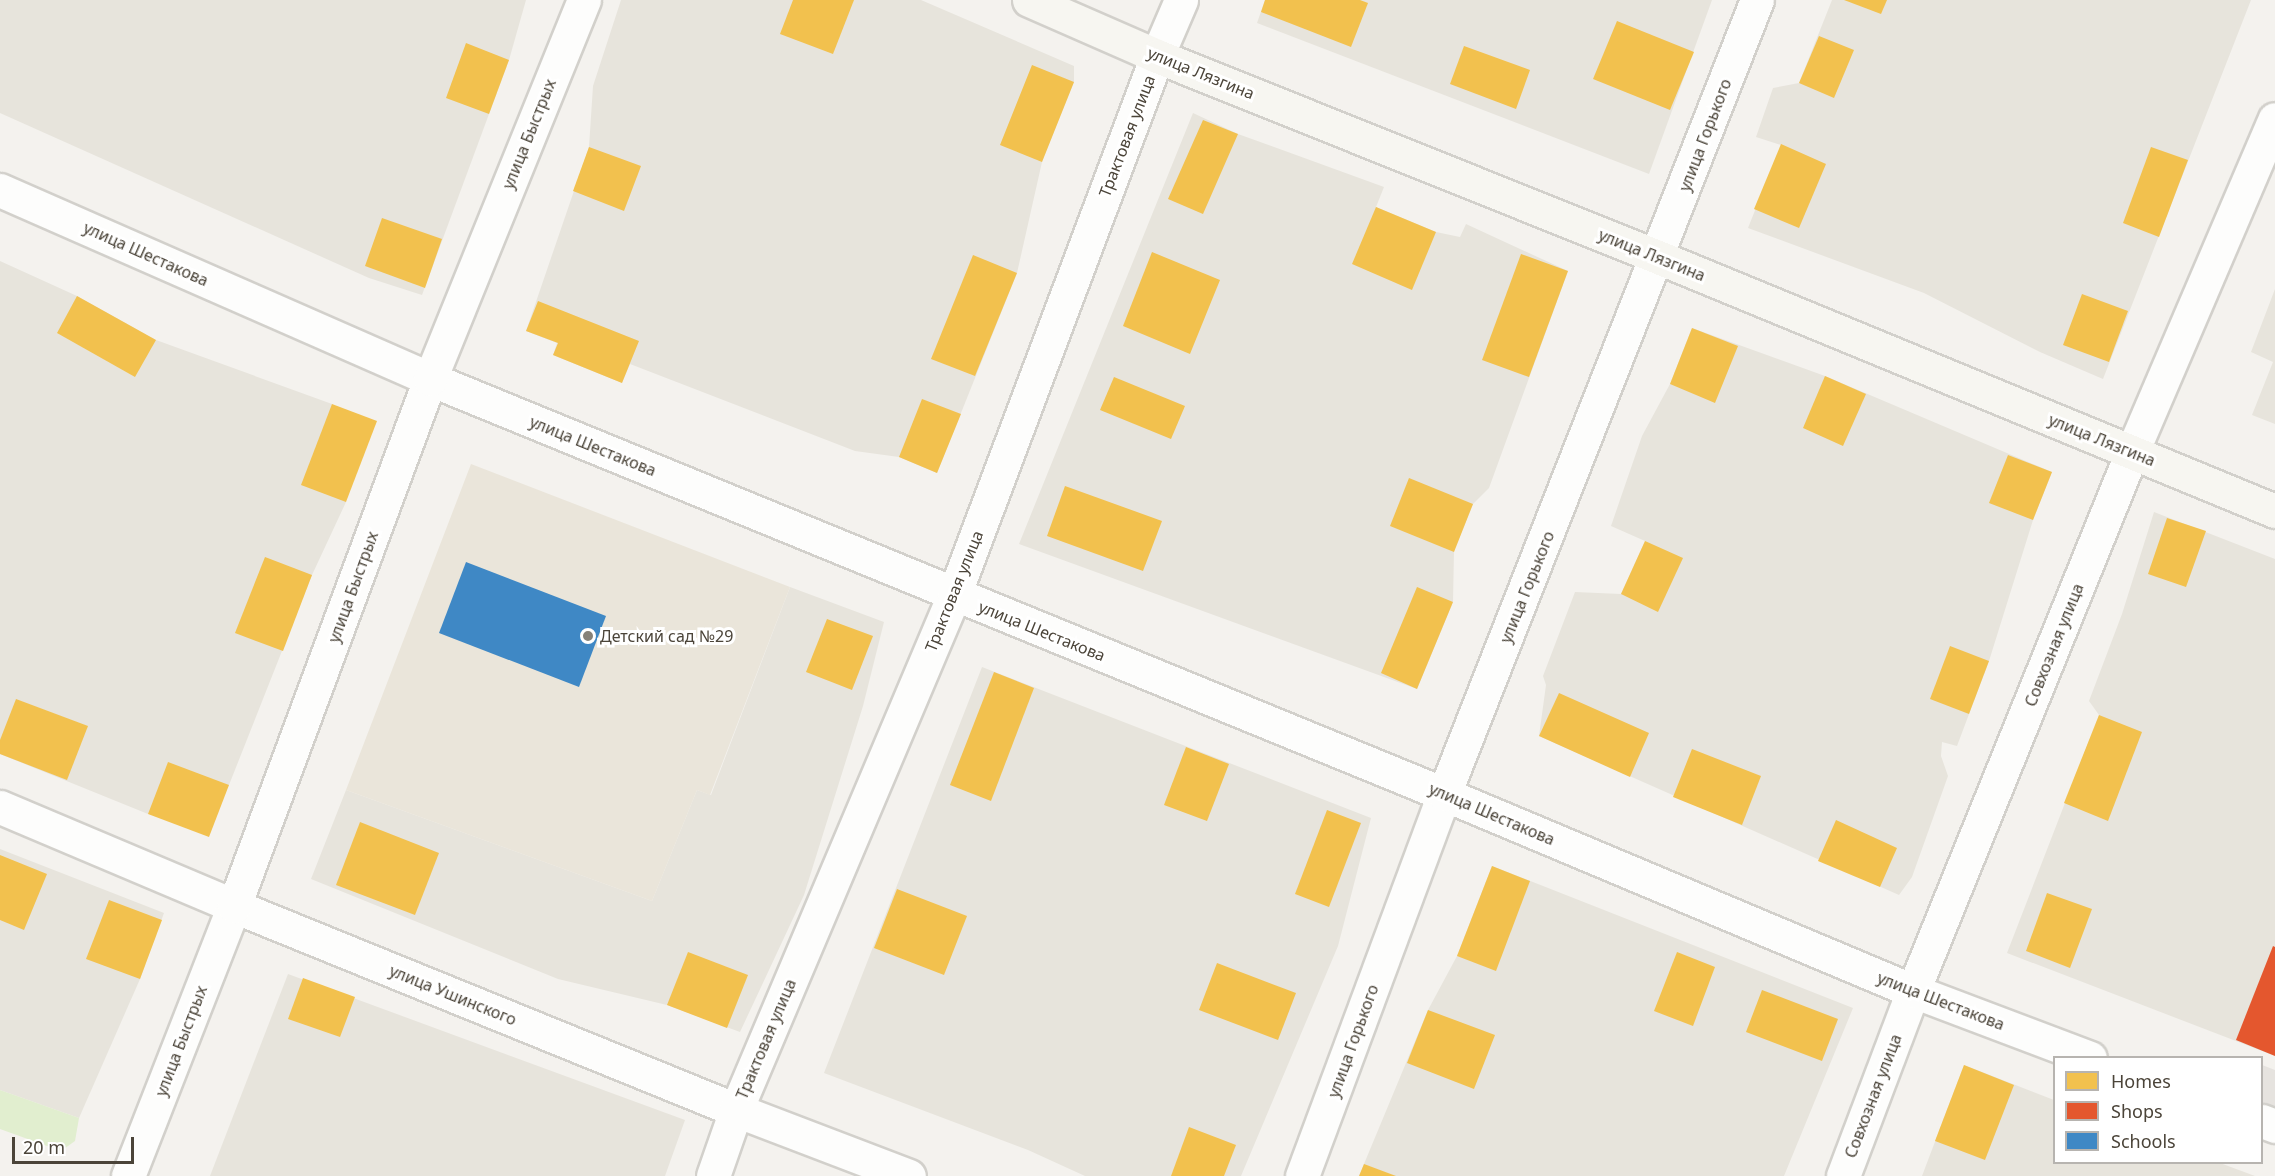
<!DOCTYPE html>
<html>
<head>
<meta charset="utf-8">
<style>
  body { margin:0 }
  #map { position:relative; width:2275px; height:1176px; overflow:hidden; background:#f4f2ee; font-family:"Noto Sans",sans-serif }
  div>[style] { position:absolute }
  .residential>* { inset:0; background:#e7e4dc }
  .education>* { inset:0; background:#eae5da }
  .green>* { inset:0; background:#e1eecf }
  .parking>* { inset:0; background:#e6e3df }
  .homes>* { inset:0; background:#f2c14e }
  .shops>* { inset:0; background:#e4572e }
  .schools>* { inset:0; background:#3f88c5 }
  .roads { filter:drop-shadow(2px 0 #d2d0cb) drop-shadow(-2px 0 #d2d0cb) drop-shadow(0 2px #d2d0cb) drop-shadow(0 -2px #d2d0cb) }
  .street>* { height:33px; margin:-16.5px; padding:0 16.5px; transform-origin:16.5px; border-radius:16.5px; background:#fdfdfc }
  .secondary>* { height:33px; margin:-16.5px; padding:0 16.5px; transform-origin:16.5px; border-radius:16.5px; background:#f7f6f1 }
  .dots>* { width:16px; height:16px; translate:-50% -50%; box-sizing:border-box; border:3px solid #fff; border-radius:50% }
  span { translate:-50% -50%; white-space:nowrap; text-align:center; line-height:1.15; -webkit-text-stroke:6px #fff; paint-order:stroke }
  .street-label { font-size:16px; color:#4b4439 }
  .poi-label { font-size:16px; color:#4b4439 }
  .left { translate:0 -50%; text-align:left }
  .legend { position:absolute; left:2053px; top:1056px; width:210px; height:108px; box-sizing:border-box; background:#fff; border:2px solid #b7b4b0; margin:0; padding:8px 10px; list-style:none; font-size:18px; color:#4b4439 }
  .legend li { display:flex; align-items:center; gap:12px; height:30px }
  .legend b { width:30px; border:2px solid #b7b4b0 }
  .scale { position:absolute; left:12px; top:1137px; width:122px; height:27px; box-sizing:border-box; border:3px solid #4b4439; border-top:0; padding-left:8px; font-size:18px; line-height:21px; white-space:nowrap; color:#4b4439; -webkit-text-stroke:4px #fff; paint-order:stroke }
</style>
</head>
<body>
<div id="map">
  <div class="residential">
    <i style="clip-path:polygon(0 0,526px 0,509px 60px,422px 295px,369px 278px,0 113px)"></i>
    <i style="clip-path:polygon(621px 0,921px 0,1074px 66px,1074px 82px,1042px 162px,1017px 273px,937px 473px,899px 457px,855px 451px,630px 364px,622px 383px,553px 355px,557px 343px,526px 331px,589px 147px,593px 86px)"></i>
    <i style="clip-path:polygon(1265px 0,1712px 0,1649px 174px,1257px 23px)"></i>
    <i style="clip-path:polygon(1832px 0,2251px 0,2103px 379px,2040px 352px,1924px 293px,1748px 228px,1781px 145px,1756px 137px,1773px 88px,1799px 83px)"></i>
    <i style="clip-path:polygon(1193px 113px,1238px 134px,1384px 187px,1376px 207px,1436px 232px,1460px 237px,1466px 224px,1568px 271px,1489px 488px,1473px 504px,1454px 551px,1453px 602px,1417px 689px,1019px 544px)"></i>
    <i style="clip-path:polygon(0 261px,77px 296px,156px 340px,332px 404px,346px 502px,312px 575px,229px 785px,148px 814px,0 754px)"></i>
    <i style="clip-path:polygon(2275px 289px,2275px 424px,2252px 415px,2273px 362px,2251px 352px)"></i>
    <i style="clip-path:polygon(1692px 328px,1825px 376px,2052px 472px,2033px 520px,1989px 661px,1957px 746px,1942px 742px,1941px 756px,1948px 776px,1912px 877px,1899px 895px,1539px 736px,1546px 685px,1543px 676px,1575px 592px,1621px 594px,1645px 541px,1611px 526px,1642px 436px,1670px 384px)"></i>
    <i style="clip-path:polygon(2154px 512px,2275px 559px,2275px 1056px,2007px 953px,2099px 715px,2089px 701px,2122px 614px)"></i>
    <i style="clip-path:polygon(790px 587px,884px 622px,863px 706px,804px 895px,740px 1032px,667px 1005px,558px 979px,311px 879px,346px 790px,652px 901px,697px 790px,711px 795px)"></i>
    <i style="clip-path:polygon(982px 667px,1371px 818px,1338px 946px,1241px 1176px,1085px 1176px,1028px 1150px,824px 1073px)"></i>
    <i style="clip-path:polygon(0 849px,164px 913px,140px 979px,79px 1118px,0 1090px)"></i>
    <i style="clip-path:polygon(1492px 866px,1853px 1008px,1784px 1176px,1359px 1176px,1428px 1010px,1457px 956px)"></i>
    <i style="clip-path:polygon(288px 974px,685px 1120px,665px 1176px,210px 1176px)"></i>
    <i style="clip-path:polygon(1964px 1065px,2054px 1100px,2054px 1162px,2220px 1163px,2255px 1176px,1922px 1176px)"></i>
  </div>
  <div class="education">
    <i style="clip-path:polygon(471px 464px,790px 587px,710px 795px,697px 790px,652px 901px,346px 790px)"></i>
  </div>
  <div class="green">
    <i style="clip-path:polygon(0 1090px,79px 1118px,75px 1141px,61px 1151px,0 1129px)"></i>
  </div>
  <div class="parking">
    <i style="clip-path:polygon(2262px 1065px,2275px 1070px,2275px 1110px,2262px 1105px)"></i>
  </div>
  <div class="homes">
    <i style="clip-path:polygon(793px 0,854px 0,833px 54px,780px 34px)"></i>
    <i style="clip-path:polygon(1265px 0,1360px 0,1368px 3px,1351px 47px,1261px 12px)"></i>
    <i style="clip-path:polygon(1844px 0,1887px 0,1881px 14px)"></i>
    <i style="clip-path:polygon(1617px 21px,1694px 52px,1670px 110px,1593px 79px)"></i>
    <i style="clip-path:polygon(1819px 36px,1854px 50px,1834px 98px,1799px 83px)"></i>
    <i style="clip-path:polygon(466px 43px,509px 60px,489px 114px,446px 98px)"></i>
    <i style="clip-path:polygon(1464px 46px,1530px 70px,1516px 109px,1450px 84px)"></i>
    <i style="clip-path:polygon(1032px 65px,1074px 82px,1042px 162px,1000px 145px)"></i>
    <i style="clip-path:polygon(1203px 120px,1238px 134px,1203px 214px,1168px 199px)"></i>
    <i style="clip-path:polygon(1781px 144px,1826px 164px,1799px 228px,1754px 209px)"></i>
    <i style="clip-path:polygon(589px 147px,641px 166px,624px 211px,573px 191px)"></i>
    <i style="clip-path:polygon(2151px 147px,2188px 160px,2159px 237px,2123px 223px)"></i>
    <i style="clip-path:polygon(1376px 207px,1436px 232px,1412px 290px,1352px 264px)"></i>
    <i style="clip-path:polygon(382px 218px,442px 239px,425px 288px,365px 266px)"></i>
    <i style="clip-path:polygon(1152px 252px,1220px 280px,1190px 354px,1123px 326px)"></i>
    <i style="clip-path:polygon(1521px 254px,1568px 271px,1529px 377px,1482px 360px)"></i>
    <i style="clip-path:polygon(973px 255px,1017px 273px,975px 376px,931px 359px)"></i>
    <i style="clip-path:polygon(2082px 294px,2128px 311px,2109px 362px,2063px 345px)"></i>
    <i style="clip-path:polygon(77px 296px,156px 340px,135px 377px,57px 333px)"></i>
    <i style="clip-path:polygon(538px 301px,639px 341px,622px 383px,553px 355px,558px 343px,526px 331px)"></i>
    <i style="clip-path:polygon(1692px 328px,1738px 346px,1715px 403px,1670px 384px)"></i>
    <i style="clip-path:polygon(1825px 376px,1866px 394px,1843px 446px,1803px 428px)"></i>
    <i style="clip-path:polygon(1114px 377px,1185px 406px,1171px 439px,1100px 410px)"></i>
    <i style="clip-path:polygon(922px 399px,961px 414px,937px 473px,899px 457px)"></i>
    <i style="clip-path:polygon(332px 404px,377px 421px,346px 502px,301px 485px)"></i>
    <i style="clip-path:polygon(2008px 455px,2052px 472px,2033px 520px,1989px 503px)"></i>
    <i style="clip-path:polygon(1409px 478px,1473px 504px,1454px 552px,1390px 526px)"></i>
    <i style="clip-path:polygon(1065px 486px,1162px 521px,1143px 571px,1047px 536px)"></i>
    <i style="clip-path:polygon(2167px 518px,2206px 531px,2186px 587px,2148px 574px)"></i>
    <i style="clip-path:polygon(1645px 541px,1683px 558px,1658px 612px,1621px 594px)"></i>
    <i style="clip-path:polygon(265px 557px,312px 575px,283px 651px,235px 633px)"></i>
    <i style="clip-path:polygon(1417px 587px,1453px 602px,1417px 689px,1381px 673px)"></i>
    <i style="clip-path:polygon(827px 619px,873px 636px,852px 690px,806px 672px)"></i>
    <i style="clip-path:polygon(1950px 646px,1989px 661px,1969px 714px,1930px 699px)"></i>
    <i style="clip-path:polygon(994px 672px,1034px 688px,991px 801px,950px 785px)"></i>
    <i style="clip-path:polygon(1559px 693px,1649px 733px,1630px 777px,1539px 736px)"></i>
    <i style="clip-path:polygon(16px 699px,88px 726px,67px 780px,0 754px,0 740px)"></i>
    <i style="clip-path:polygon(2099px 715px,2142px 732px,2108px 821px,2064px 803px)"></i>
    <i style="clip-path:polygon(1186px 747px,1229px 764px,1207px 821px,1164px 805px)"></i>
    <i style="clip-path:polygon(1692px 749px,1761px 776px,1742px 825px,1673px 797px)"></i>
    <i style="clip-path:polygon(168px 762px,229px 785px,209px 837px,148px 814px)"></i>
    <i style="clip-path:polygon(1327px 810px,1361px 823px,1329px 907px,1295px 894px)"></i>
    <i style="clip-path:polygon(1836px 820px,1897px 848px,1880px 887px,1818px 861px)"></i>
    <i style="clip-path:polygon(360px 822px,439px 853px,415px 915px,336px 885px)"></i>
    <i style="clip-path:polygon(0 855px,47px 874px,24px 930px,0 920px)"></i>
    <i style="clip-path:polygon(1492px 866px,1530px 881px,1496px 971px,1457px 956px)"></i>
    <i style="clip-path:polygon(897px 889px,967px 916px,944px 975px,874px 948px)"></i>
    <i style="clip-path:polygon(2047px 893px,2092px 909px,2070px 968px,2026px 951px)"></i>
    <i style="clip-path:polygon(109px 900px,162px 920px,140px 979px,86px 959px)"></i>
    <i style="clip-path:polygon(688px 952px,748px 975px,727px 1028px,667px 1005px)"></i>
    <i style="clip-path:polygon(1677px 952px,1715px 967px,1693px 1026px,1654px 1011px)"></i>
    <i style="clip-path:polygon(1217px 963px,1296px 993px,1278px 1040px,1199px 1010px)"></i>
    <i style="clip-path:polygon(303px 978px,355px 997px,340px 1037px,288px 1019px)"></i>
    <i style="clip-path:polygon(1762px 990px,1838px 1019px,1822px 1061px,1746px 1032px)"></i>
    <i style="clip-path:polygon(1428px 1010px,1495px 1035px,1474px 1089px,1407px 1063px)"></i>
    <i style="clip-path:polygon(1964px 1065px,2014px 1085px,1985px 1160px,1935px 1141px)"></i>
    <i style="clip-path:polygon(1189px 1127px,1236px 1145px,1224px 1176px,1171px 1176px)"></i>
    <i style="clip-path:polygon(1364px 1164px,1396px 1176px,1359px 1176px)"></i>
  </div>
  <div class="shops">
    <i style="clip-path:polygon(2273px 946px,2275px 947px,2275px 1056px,2236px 1040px)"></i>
  </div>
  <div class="schools">
    <i style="clip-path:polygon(466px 562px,606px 616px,579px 687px,439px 633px)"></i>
  </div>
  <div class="roads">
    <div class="street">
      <i style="left:0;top:190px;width:470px;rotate:23.7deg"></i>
      <i style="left:430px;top:379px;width:1096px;rotate:22.26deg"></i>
      <i style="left:1444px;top:794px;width:509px;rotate:22.78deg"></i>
      <i style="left:1913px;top:991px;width:189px;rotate:20.7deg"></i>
      <i style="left:0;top:807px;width:254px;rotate:22.9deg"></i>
      <i style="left:234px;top:906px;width:542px;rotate:22.12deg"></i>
      <i style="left:736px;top:1110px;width:185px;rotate:20.9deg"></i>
      <i style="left:2262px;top:1121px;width:14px;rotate:21deg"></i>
      <i style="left:128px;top:1176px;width:290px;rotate:-68.6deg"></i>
      <i style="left:234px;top:906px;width:562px;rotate:-69.6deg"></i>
      <i style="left:430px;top:379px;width:409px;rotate:-67.9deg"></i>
      <i style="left:713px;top:1176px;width:70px;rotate:-70.8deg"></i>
      <i style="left:736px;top:1110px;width:559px;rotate:-67.06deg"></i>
      <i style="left:954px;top:595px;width:576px;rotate:-69.36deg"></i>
      <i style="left:1157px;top:56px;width:61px;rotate:-66.8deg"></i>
      <i style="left:1302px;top:1176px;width:408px;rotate:-69.6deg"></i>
      <i style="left:1444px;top:794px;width:853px;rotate:-68.49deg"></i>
      <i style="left:1843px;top:1176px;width:198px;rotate:-69.3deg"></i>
      <i style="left:1913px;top:991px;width:582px;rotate:-67.89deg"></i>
      <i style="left:2132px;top:452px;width:362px;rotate:-66.8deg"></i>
    </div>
    <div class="secondary">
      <i style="left:1029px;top:0;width:140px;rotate:23.6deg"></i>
      <i style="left:1157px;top:56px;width:540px;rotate:21.86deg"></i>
      <i style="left:1658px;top:257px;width:667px;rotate:22.38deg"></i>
    </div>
  </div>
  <div class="dots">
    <i style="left:588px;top:636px;background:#868178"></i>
  </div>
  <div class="street-label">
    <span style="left:1201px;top:73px;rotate:22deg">улица Лязгина</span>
    <span style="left:529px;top:134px;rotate:-68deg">улица Быстрых</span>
    <span style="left:1705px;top:135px;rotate:-69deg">улица Горького</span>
    <span style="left:1127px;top:136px;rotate:-69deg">Трактовая улица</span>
    <span style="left:146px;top:254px;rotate:24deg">улица Шестакова</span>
    <span style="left:1652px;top:255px;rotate:22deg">улица Лязгина</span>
    <span style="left:2102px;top:440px;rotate:22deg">улица Лязгина</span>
    <span style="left:593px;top:446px;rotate:22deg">улица Шестакова</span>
    <span style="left:353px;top:587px;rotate:-70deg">улица Быстрых</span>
    <span style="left:1527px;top:587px;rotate:-68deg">улица Горького</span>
    <span style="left:954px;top:591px;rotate:-68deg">Трактовая улица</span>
    <span style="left:1042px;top:631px;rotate:22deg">улица Шестакова</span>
    <span style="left:2054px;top:645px;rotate:-68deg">Совхозная улица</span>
    <span style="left:1492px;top:814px;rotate:23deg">улица Шестакова</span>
    <span style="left:453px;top:995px;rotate:22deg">улица Ушинского</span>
    <span style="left:1941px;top:1001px;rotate:21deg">улица Шестакова</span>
    <span style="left:766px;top:1039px;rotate:-67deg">Трактовая улица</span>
    <span style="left:181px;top:1041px;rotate:-69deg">улица Быстрых</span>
    <span style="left:1353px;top:1041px;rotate:-70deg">улица Горького</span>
    <span style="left:1873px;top:1096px;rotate:-69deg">Совхозная улица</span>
  </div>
  <div class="poi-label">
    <span class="left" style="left:600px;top:636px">Детский сад №29</span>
  </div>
  <ul class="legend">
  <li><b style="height:16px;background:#f2c14e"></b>Homes</li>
  <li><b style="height:16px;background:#e4572e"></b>Shops</li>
  <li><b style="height:16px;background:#3f88c5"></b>Schools</li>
  </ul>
  <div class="scale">20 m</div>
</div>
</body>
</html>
